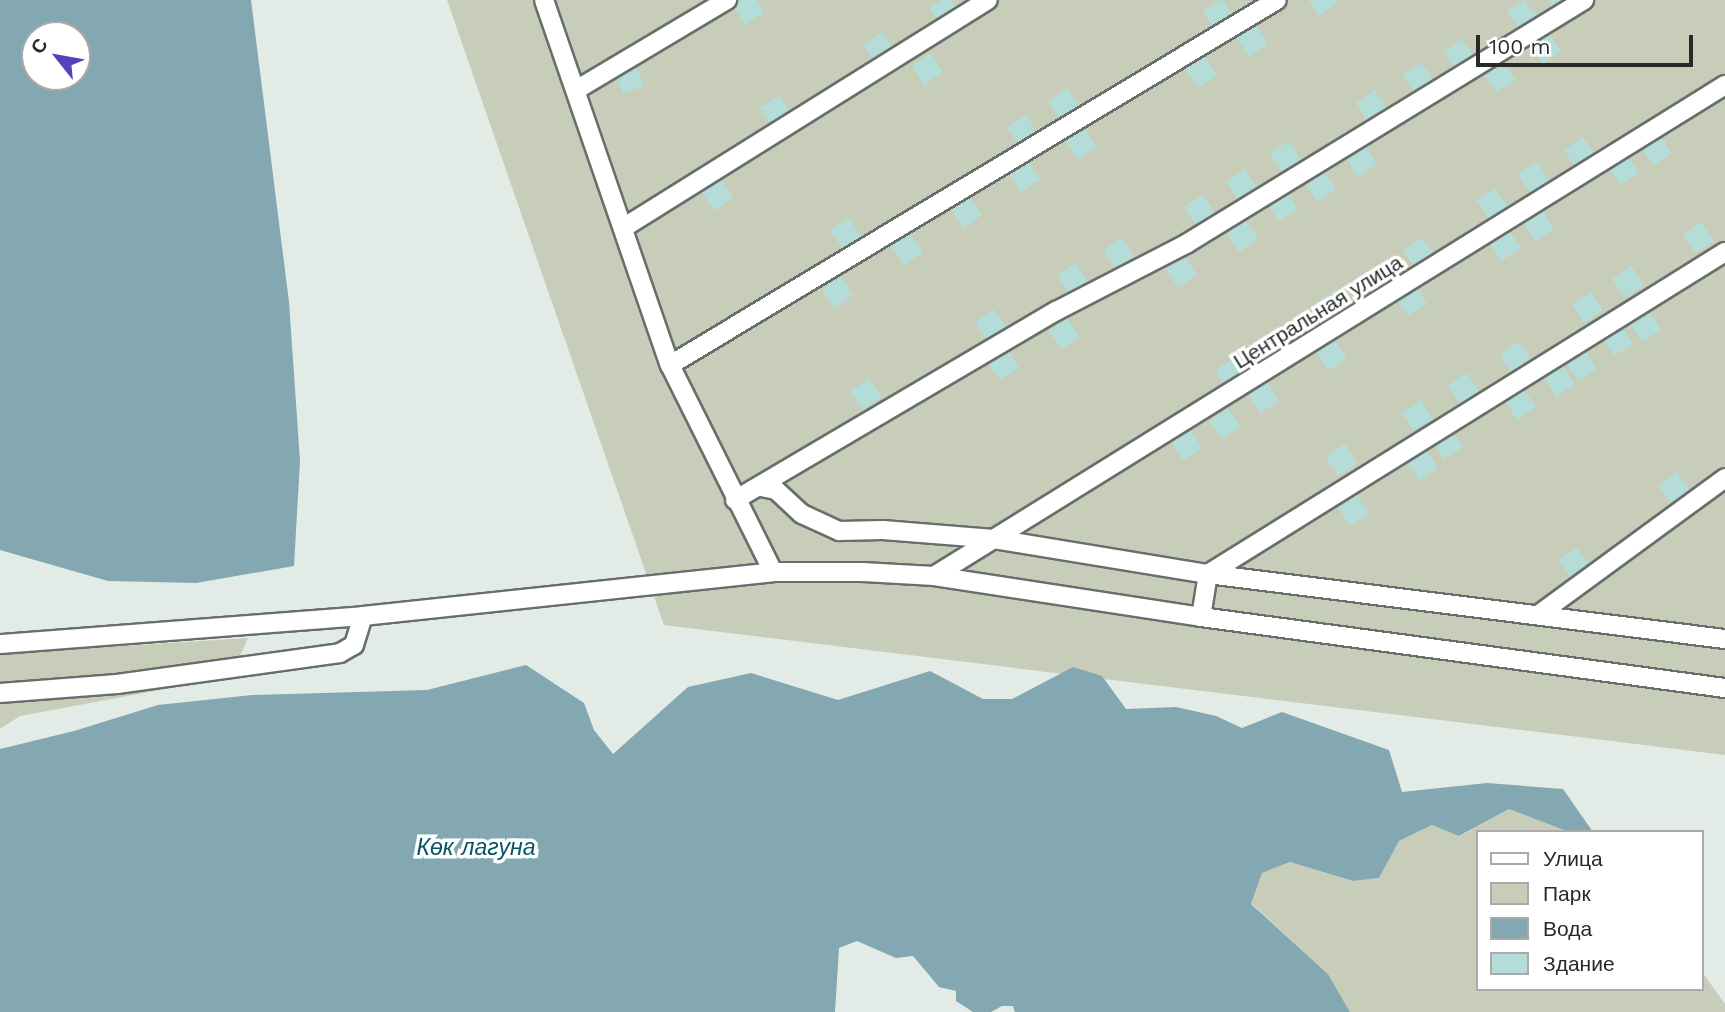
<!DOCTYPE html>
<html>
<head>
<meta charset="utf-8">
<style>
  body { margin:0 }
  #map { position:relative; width:1725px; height:1012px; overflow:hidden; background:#e3ebe7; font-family:"Work Sans",sans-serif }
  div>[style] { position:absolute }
  .green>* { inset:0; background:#c7cdb8 }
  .water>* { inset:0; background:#83a8b1 }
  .building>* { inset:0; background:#b4dcd9 }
  .roads { filter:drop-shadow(2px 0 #676f6b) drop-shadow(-2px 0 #676f6b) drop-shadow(0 2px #676f6b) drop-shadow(0 -2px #676f6b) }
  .minor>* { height:18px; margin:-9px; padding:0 9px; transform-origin:9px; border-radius:9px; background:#fff }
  span { translate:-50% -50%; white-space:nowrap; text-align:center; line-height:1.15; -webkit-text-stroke:7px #fff; paint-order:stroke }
  .street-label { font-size:21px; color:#272a29 }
  .water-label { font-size:23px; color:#055766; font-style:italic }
  .legend { position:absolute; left:1476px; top:830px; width:228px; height:161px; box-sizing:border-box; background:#fff; border:2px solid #a9aaa9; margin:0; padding:9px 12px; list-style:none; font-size:21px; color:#272a29 }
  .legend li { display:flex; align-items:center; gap:14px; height:35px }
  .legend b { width:35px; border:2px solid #a9aaa9 }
  .north { position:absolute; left:21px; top:21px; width:70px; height:70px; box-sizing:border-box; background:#fff; border:2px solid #a9aaa9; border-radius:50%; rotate:301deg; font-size:19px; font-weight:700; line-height:28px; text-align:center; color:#272a29 }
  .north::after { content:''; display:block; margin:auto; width:24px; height:32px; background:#5541b9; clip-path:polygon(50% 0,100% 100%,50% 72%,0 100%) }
  .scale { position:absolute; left:1476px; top:35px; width:217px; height:32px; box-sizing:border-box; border:4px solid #272a29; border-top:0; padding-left:9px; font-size:21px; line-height:24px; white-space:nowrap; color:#272a29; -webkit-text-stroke:5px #fff; paint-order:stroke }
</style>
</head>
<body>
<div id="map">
  <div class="green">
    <i style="clip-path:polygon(447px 0,1725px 0,1725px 755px,664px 625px)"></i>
    <i style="clip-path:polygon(248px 638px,230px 677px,20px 716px,0 729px,0 654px)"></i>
    <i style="clip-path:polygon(1509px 809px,1569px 832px,1478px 832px,1478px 989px,1702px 989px,1702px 972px,1725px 1004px,1725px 1012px,1350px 1012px,1328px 974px,1251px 903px,1262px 873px,1290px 862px,1353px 881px,1379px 878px,1399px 841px,1432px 825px,1460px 836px)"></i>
  </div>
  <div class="water">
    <i style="clip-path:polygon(evenodd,0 0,251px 0,289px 302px,300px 461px,294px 566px,196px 583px,108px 581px,0 550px,0 0,35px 35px,77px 35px,77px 77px,35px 77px,35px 35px)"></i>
    <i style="clip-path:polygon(526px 665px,584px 703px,594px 730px,613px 754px,688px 687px,751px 673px,838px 700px,930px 671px,983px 699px,1012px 699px,1073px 667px,1102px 676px,1126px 709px,1176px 707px,1216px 716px,1242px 728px,1282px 712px,1389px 750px,1402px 792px,1487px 783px,1563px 789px,1593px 832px,1569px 832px,1509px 809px,1459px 836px,1432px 825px,1399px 841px,1379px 878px,1353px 881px,1290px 862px,1262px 873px,1251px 904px,1328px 974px,1350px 1012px,1015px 1012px,1013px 1006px,1002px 1006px,991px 1012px,973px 1012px,956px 1001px,956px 991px,939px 987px,913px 956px,896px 958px,857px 941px,839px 948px,835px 1012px,0 1012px,0 749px,74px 731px,158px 705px,252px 695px,427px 690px)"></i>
  </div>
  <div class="building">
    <i style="clip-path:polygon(742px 0,757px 0,764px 12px,745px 25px,733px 6px)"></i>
    <i style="clip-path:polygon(941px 0,951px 0,961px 14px,942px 27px,929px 8px)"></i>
    <i style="clip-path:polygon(1220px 0,1223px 0,1234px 17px,1215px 30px,1203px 11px)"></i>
    <i style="clip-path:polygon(1309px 0,1336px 0,1338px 3px,1319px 16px)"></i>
    <i style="clip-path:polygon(1524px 0,1538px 17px,1520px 30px,1507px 11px)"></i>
    <i style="clip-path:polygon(1548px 0,1568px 0,1554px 9px)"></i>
    <i style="clip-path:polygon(1256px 26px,1268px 44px,1249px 57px,1237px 38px)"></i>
    <i style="clip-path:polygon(882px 32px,894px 51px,875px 63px,863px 44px)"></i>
    <i style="clip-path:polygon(1549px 33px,1561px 51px,1543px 64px,1530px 45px)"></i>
    <i style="clip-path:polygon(1462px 39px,1475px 58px,1456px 71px,1443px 52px)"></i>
    <i style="clip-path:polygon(931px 53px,943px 72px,924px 85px,912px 66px)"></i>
    <i style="clip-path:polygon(1205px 57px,1217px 75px,1198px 88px,1185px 69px)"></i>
    <i style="clip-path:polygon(1503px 61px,1516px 80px,1496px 92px,1484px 74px)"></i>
    <i style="clip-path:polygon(1422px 63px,1435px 82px,1415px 94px,1403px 75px)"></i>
    <i style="clip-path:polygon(636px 65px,644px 86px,623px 94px,615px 73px)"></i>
    <i style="clip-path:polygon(1067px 88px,1079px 107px,1060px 119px,1048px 101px)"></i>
    <i style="clip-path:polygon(1375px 90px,1387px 109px,1368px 122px,1356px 103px)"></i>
    <i style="clip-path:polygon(779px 95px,791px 114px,772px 126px,760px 108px)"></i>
    <i style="clip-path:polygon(1026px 115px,1038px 133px,1019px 146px,1007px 127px)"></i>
    <i style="clip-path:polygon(1084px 128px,1097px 147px,1078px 159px,1065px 141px)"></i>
    <i style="clip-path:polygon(1659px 135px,1672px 153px,1653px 166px,1641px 147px)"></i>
    <i style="clip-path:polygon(1583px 137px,1595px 156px,1576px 168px,1564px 150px)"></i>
    <i style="clip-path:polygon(1289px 141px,1301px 160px,1282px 172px,1270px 153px)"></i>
    <i style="clip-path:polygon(1365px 145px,1377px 164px,1358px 177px,1346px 158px)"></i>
    <i style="clip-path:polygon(1627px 154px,1639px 172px,1620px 185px,1608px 166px)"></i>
    <i style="clip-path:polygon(1028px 161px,1040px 180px,1021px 192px,1009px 174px)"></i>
    <i style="clip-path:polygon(1537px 162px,1550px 181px,1530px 193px,1518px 174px)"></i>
    <i style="clip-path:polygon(1245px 169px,1257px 187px,1238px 200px,1226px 181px)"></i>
    <i style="clip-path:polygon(1324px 171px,1336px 189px,1317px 202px,1305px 183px)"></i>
    <i style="clip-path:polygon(721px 180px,733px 198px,714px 211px,702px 192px)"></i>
    <i style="clip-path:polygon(1495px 188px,1508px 207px,1489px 219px,1476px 200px)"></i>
    <i style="clip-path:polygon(1286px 190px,1298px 209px,1279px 222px,1267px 203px)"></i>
    <i style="clip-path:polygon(1203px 194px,1215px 213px,1196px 226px,1184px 207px)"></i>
    <i style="clip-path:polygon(970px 197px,982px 215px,963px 228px,951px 209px)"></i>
    <i style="clip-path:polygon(1542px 210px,1554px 229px,1535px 241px,1523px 222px)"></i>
    <i style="clip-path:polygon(849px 218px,862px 237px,843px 249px,830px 230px)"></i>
    <i style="clip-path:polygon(1246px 220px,1258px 239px,1239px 252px,1227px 233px)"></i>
    <i style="clip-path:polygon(1701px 222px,1714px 241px,1695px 253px,1683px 235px)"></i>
    <i style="clip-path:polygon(1508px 229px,1521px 248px,1501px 261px,1489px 242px)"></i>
    <i style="clip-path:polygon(910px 233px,923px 252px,904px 265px,891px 246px)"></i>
    <i style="clip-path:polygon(1122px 238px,1134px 256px,1115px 269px,1103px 250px)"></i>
    <i style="clip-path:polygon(1422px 238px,1435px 256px,1416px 269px,1403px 250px)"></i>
    <i style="clip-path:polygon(1185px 256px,1197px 275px,1178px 288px,1166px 269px)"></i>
    <i style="clip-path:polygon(1076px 263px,1088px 282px,1069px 294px,1057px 276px)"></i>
    <i style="clip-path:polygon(1631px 266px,1644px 285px,1625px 298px,1612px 279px)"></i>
    <i style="clip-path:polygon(841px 277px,853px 295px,834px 308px,822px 289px)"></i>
    <i style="clip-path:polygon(1415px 285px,1427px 304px,1408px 316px,1396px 298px)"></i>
    <i style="clip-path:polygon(1336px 290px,1348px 309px,1329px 321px,1317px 303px)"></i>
    <i style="clip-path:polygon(1591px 292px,1603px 310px,1584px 323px,1572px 304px)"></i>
    <i style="clip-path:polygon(994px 309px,1006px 328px,987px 341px,975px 322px)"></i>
    <i style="clip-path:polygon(1649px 311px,1661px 330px,1642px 342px,1630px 324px)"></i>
    <i style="clip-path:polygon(1067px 318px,1080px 337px,1061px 349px,1049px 331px)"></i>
    <i style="clip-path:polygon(1286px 324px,1298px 342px,1279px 355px,1267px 336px)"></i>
    <i style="clip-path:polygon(1621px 325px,1633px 344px,1614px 356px,1602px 338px)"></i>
    <i style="clip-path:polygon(1335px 340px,1347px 358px,1328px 371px,1316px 352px)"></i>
    <i style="clip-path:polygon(1519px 342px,1531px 360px,1512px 373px,1500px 354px)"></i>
    <i style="clip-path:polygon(1007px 349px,1019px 368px,1000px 380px,987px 362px)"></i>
    <i style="clip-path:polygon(1585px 350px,1597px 369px,1578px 381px,1566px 362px)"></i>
    <i style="clip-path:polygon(1234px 358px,1246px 377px,1227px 390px,1215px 371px)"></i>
    <i style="clip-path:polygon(1563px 366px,1575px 384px,1556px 397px,1544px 378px)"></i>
    <i style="clip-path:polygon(1467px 373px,1479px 391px,1460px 404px,1448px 385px)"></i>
    <i style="clip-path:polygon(869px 379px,882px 397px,863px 410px,850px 391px)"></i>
    <i style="clip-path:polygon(1267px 382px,1279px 401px,1260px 413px,1248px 395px)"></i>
    <i style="clip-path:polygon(1523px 388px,1536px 407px,1517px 420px,1505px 401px)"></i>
    <i style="clip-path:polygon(1421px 400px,1433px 419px,1414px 431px,1402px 413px)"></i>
    <i style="clip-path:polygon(1228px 408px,1241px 427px,1222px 439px,1209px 421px)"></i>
    <i style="clip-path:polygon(1190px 429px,1202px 448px,1183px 460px,1171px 442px)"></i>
    <i style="clip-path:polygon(1451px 429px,1463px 447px,1444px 460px,1432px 441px)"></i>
    <i style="clip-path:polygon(1345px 444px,1357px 463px,1338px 476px,1326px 457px)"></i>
    <i style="clip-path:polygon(1426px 449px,1438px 468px,1419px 481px,1407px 462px)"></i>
    <i style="clip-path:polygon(1677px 472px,1690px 491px,1671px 503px,1658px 485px)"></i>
    <i style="clip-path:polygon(1357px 495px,1369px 514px,1350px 526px,1338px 508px)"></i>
    <i style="clip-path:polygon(1577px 547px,1590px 566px,1571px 578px,1558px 560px)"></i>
  </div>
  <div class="roads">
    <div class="minor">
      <i style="left:544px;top:0;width:386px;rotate:71deg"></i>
      <i style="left:670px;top:365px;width:231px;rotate:63.5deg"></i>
      <i style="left:576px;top:90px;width:176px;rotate:-30.8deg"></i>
      <i style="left:623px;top:228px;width:430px;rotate:-32deg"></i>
      <i style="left:670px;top:365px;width:708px;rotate:-31.02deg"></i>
      <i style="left:761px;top:487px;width:15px;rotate:11deg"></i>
      <i style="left:776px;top:490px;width:35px;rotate:43deg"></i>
      <i style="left:802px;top:514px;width:41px;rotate:24.7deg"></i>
      <i style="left:839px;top:531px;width:44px;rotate:-1.3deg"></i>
      <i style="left:883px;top:530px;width:111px;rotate:4.6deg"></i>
      <i style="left:994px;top:539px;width:217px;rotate:9.3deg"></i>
      <i style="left:1208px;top:574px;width:521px;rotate:7.17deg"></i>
      <i style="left:735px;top:500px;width:373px;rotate:-30.5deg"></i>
      <i style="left:1056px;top:311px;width:146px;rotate:-27.3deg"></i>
      <i style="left:1186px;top:244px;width:467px;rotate:-31.5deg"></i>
      <i style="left:934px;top:576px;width:931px;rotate:-31.83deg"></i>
      <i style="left:1538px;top:615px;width:232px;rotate:-36.2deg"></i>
      <i style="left:1201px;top:617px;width:44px;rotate:-80.8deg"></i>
      <i style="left:1208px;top:574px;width:609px;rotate:-31.92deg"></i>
      <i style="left:0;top:644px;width:364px;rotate:-4.4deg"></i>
      <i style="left:363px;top:616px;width:412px;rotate:-6.1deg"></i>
      <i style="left:773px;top:572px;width:89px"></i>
      <i style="left:862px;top:572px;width:72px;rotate:3.2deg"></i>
      <i style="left:934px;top:576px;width:270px;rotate:8.7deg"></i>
      <i style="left:1201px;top:617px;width:529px;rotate:7.72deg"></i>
      <i style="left:0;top:693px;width:117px;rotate:-4.4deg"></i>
      <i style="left:117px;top:684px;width:225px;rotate:-7.9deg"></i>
      <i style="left:340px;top:653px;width:16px;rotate:-30deg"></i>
      <i style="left:354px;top:645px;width:30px;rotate:-73deg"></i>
    </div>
  </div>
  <div class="street-label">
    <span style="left:1318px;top:312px;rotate:-32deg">Центральная улица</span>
  </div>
  <div class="water-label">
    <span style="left:476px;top:848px">Көк лагуна</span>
  </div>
  <ul class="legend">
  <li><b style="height:9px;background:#fff"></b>Улица</li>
  <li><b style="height:19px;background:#c7cdb8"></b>Парк</li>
  <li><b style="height:19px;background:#83a8b1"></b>Вода</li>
  <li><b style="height:19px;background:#b4dcd9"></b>Здание</li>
  </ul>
  <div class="north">С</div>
  <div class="scale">100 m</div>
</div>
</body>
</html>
